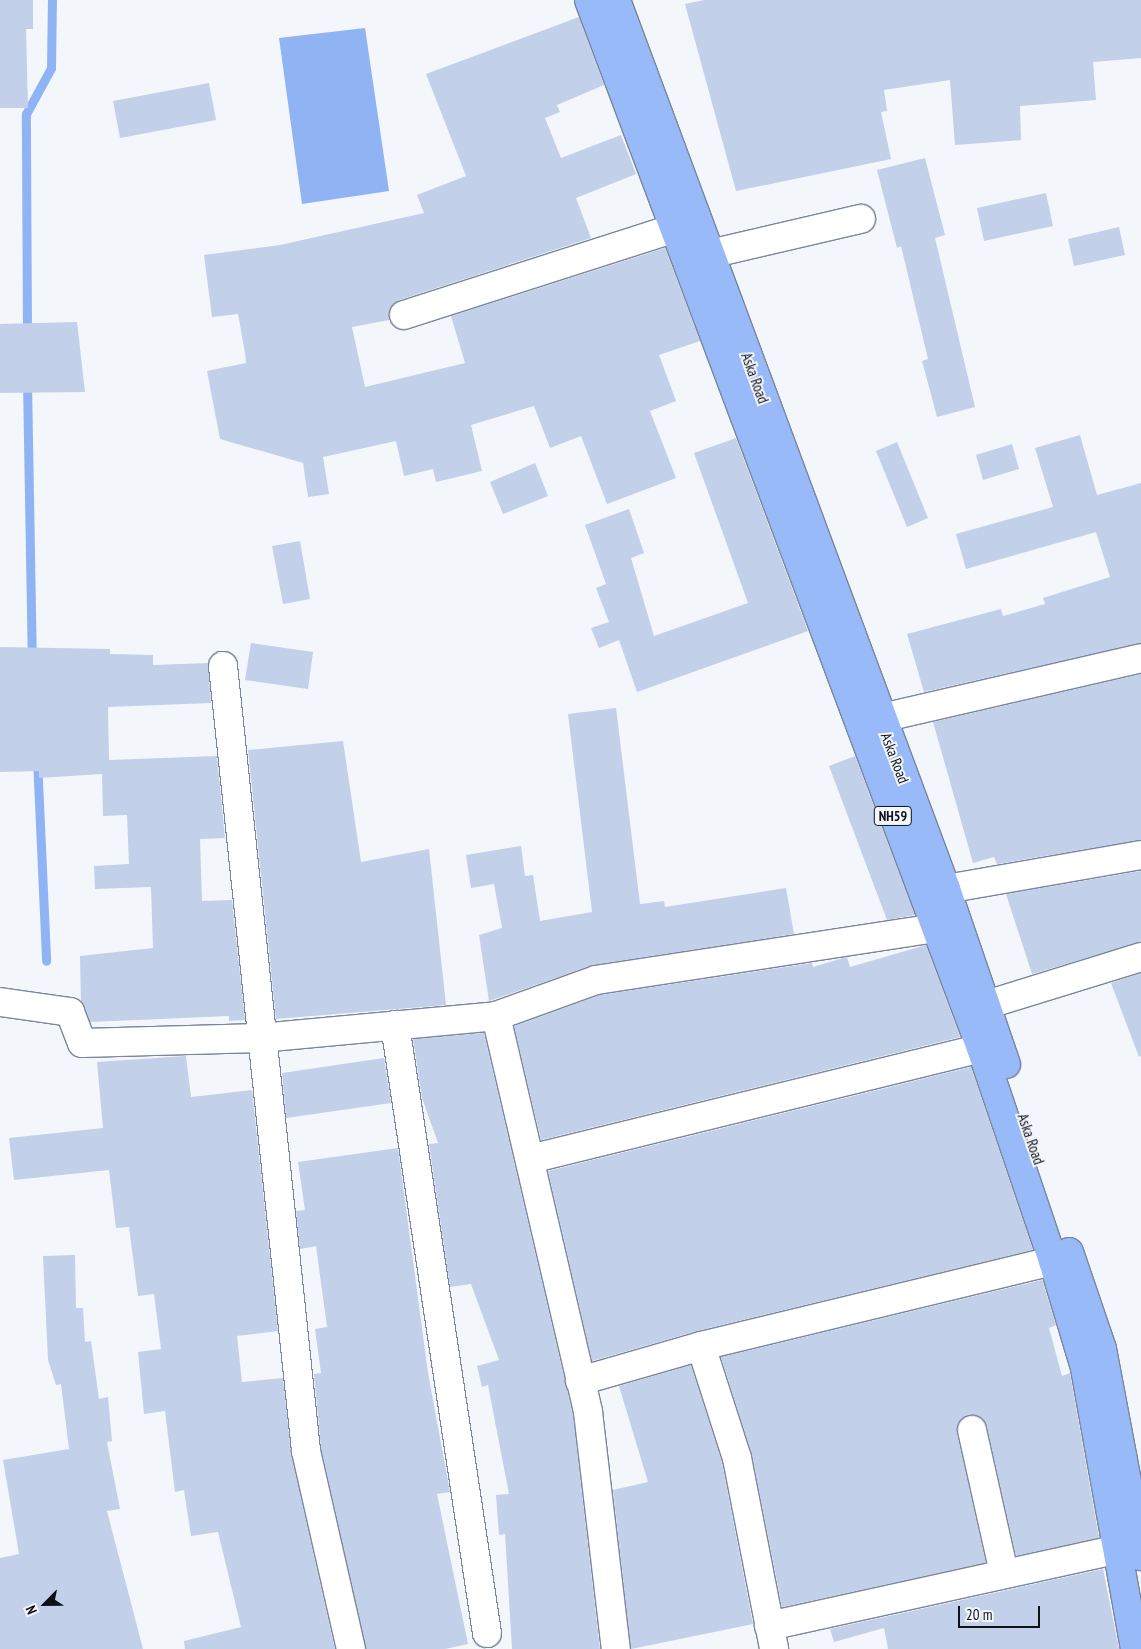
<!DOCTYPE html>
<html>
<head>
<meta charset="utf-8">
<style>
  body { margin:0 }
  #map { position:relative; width:1141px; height:1649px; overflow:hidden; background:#f3f6fb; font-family:"PT Sans Narrow",sans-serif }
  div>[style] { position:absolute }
  .water>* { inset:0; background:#90b3f4 }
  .stream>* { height:9px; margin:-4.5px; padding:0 4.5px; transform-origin:4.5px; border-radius:4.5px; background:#90b3f4 }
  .building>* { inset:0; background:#c3d0e9 }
  .roads { filter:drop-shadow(1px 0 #7a869d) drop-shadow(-1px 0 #7a869d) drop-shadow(0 1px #7a869d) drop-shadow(0 -1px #7a869d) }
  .minor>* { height:28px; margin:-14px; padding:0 14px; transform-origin:14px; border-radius:14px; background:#fff }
  .highway>* { height:28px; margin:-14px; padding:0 14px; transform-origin:14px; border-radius:14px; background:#98baf8 }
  span { translate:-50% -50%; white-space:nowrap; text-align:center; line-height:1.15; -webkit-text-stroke:4px #f3f6fb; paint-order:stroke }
  .shield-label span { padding:1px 4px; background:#f3f6fb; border:1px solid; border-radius:4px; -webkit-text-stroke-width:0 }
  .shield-label { font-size:14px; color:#0d121a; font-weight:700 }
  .street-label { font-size:15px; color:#0d121a }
  .north { position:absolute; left:20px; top:1579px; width:50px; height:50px; -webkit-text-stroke:4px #f3f6fb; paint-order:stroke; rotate:247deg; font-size:14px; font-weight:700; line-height:20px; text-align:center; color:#0d121a }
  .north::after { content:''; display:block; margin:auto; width:18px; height:22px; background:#0d121a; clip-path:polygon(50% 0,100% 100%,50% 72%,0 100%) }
  .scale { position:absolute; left:958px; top:1606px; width:82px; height:22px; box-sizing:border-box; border:2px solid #0d121a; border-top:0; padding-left:6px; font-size:15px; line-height:18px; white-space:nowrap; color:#0d121a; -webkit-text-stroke:4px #f3f6fb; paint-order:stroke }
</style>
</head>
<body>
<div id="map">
  <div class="water">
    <i style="clip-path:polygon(365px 28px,389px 191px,302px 204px,279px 38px)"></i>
  </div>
  <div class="stream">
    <i style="left:27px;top:334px;width:220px;rotate:-90.3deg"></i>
    <i style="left:26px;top:114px;width:52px;rotate:-61.5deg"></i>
    <i style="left:51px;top:68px;width:68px;rotate:-89.2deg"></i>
    <i style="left:27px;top:382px;width:277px;rotate:89deg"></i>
    <i style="left:37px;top:759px;width:202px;rotate:87.4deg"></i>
  </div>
  <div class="building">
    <i style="clip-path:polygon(0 0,33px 0,33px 29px,26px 29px,28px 108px,0 108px)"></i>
    <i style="clip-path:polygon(705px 0,1141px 0,1141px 58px,1093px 62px,1096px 100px,1020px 106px,1021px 140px,955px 145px,950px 80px,884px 90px,887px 111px,881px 112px,891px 159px,736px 191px,685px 4px)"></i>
    <i style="clip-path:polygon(579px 17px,604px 85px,557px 105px,560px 112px,545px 118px,561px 158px,621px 135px,636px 174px,576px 198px,591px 238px,399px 300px,389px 311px,389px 320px,352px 327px,365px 387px,465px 363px,451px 316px,665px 248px,700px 341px,659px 355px,676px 401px,650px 411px,676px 478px,607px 504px,581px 436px,550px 448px,534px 406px,471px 425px,482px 471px,436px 482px,433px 469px,404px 476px,396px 441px,323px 457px,329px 494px,308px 497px,303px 463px,220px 439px,207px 371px,246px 363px,245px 353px,238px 314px,212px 317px,204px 255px,280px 245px,424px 213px,417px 195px,466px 176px,426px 74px)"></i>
    <i style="clip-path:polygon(209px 83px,216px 120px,120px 138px,113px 101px)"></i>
    <i style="clip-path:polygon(925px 158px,945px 235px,935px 238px,975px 407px,937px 417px,922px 361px,928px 359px,901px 246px,897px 248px,877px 170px)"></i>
    <i style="clip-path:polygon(1046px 193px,1053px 226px,984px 241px,977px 208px)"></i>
    <i style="clip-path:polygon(1119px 227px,1125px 255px,1074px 266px,1068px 239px)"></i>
    <i style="clip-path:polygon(77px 322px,85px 392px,0 393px,0 324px)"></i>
    <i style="clip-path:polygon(1080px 435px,1097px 495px,1141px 483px,1141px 643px,924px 692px,907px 634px,1001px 609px,1003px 616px,1045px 604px,1043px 598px,1110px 577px,1096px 532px,966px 569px,956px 534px,1053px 507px,1035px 448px)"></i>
    <i style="clip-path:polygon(736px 438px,808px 631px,637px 692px,619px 640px,599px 648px,591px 628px,609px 622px,596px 588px,606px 584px,585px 525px,629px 509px,644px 553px,631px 558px,654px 636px,748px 603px,694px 453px)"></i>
    <i style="clip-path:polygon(897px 442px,928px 518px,907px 527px,876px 451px)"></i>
    <i style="clip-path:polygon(1012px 444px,1019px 469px,983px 480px,976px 455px)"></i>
    <i style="clip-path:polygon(535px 463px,548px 496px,503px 514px,490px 482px)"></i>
    <i style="clip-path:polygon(300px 541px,310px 599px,283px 604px,272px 546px)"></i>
    <i style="clip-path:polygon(251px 643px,313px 652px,308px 689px,245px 680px)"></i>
    <i style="clip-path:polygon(0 647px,110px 649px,110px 654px,153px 655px,153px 665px,208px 663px,211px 703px,108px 707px,109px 760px,217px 756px,225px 838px,200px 839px,202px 901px,232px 900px,245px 1020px,229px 1021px,229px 1016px,90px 1022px,81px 1002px,80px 956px,153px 948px,151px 887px,95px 889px,94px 866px,129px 864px,127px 815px,103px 816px,102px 774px,39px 778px,39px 771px,0 772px)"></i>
    <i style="clip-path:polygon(1141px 674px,1141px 840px,997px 864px,994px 857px,973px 863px,933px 722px)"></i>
    <i style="clip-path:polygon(616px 708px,640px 904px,664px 901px,665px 907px,786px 888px,794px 934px,593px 965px,489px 1001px,479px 935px,502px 928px,494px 884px,471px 888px,466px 855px,521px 846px,525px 876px,533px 875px,540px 921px,592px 912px,568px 714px)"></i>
    <i style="clip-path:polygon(343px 741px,361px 862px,429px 849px,446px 1005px,276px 1019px,248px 750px)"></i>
    <i style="clip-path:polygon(855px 756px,915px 915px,887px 920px,829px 766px)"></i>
    <i style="clip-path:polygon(1141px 871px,1141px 942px,1032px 974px,1006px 894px)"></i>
    <i style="clip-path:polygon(926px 945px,960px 1037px,541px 1140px,514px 1026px,600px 995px,812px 963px,813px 967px,847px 957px,850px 967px)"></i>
    <i style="clip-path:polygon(1141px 973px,1141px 1056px,1139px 1057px,1111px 983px)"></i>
    <i style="clip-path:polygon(484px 1033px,573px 1415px,600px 1649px,512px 1649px,505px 1534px,499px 1535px,496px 1495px,509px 1494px,488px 1385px,482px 1387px,477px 1366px,499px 1360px,471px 1284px,450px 1287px,429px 1144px,438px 1143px,422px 1098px,413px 1039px)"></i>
    <i style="clip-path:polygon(186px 1056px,191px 1097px,252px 1090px,278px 1331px,237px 1336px,242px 1382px,283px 1378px,291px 1454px,335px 1649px,185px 1649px,184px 1641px,241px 1627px,218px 1532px,191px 1536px,184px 1490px,175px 1492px,165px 1411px,144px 1414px,138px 1352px,161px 1349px,154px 1294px,138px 1296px,129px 1227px,116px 1228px,109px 1170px,14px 1180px,9px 1138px,103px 1128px,97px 1062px)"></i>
    <i style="clip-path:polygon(384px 1058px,391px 1103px,286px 1118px,282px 1073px)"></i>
    <i style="clip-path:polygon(971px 1067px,1033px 1250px,697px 1331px,592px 1361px,548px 1171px)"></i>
    <i style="clip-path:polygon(398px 1148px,428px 1373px,450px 1492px,437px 1494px,468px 1644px,445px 1649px,366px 1649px,321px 1448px,314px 1374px,321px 1373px,315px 1329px,327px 1327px,316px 1246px,300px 1249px,296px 1211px,305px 1210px,298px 1162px)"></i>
    <i style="clip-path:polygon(75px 1255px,76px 1308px,83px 1308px,85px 1342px,91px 1341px,99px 1399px,108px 1397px,112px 1441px,107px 1442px,120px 1509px,107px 1511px,143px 1649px,0 1649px,0 1558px,19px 1554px,3px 1460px,69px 1449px,61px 1384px,56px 1385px,48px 1360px,43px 1256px)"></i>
    <i style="clip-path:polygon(1042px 1280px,1056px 1325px,1049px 1328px,1062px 1376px,1070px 1373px,1099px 1538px,1016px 1556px,987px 1427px,983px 1419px,969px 1415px,961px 1419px,957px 1433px,986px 1563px,782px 1607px,752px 1455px,721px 1357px)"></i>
    <i style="clip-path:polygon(691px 1365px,722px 1462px,753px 1624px,631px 1649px,613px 1490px,648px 1482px,619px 1386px)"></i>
    <i style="clip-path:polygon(1103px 1569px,1119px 1649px,888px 1649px,884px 1628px,834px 1642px,830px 1629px)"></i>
  </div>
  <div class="roads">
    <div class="minor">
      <i style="left:710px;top:254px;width:155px;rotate:-13.1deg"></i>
      <i style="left:404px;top:315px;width:281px;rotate:-17.8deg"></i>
      <i style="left:223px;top:666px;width:789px;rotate:83.96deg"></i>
      <i style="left:306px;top:1451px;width:203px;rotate:77.2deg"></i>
      <i style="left:860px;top:723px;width:288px;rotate:-13deg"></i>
      <i style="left:0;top:1002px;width:71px;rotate:8.1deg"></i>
      <i style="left:70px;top:1012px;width:33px;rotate:69deg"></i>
      <i style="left:82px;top:1043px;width:178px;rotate:-1.6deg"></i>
      <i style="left:260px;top:1038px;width:237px;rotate:-5.3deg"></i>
      <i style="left:496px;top:1016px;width:106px;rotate:-19.8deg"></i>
      <i style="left:596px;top:980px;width:343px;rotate:-8.7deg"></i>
      <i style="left:935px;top:928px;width:41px;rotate:-74.2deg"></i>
      <i style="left:946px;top:889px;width:198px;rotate:-9.9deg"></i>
      <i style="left:986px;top:1005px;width:162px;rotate:-17.2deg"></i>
      <i style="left:496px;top:1016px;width:407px;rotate:76.9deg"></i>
      <i style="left:588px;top:1412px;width:239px;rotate:83.3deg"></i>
      <i style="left:395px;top:1025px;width:615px;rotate:81.4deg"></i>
      <i style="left:530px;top:1159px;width:464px;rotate:-13.8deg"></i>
      <i style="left:701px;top:1346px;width:118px;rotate:72.2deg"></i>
      <i style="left:737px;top:1458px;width:195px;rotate:79deg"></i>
      <i style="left:580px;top:1381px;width:126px;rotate:-16.1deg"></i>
      <i style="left:701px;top:1346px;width:362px;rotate:-13.6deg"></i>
      <i style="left:972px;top:1430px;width:147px;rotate:77.4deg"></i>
      <i style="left:769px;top:1626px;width:355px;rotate:-12.4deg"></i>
    </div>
    <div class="highway">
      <i style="left:589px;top:0;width:1119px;rotate:69.49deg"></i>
      <i style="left:981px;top:1048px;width:225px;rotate:71.3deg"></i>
      <i style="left:1053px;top:1261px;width:112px;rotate:73.3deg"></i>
      <i style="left:1085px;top:1368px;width:285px;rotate:79.9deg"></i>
      <i style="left:616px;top:0;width:948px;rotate:69.63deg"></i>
      <i style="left:946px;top:889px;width:185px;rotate:71.1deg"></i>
      <i style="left:1069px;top:1252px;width:102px;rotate:71.2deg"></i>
      <i style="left:1102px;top:1349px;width:211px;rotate:79.3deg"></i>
    </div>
  </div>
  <div class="shield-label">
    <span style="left:893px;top:816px">NH59</span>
  </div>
  <div class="street-label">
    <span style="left:755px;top:378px;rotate:70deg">Aska Road</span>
    <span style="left:895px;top:758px;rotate:69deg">Aska Road</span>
    <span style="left:1031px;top:1139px;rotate:71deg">Aska Road</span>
  </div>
  <div class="north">N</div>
  <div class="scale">20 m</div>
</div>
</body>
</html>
